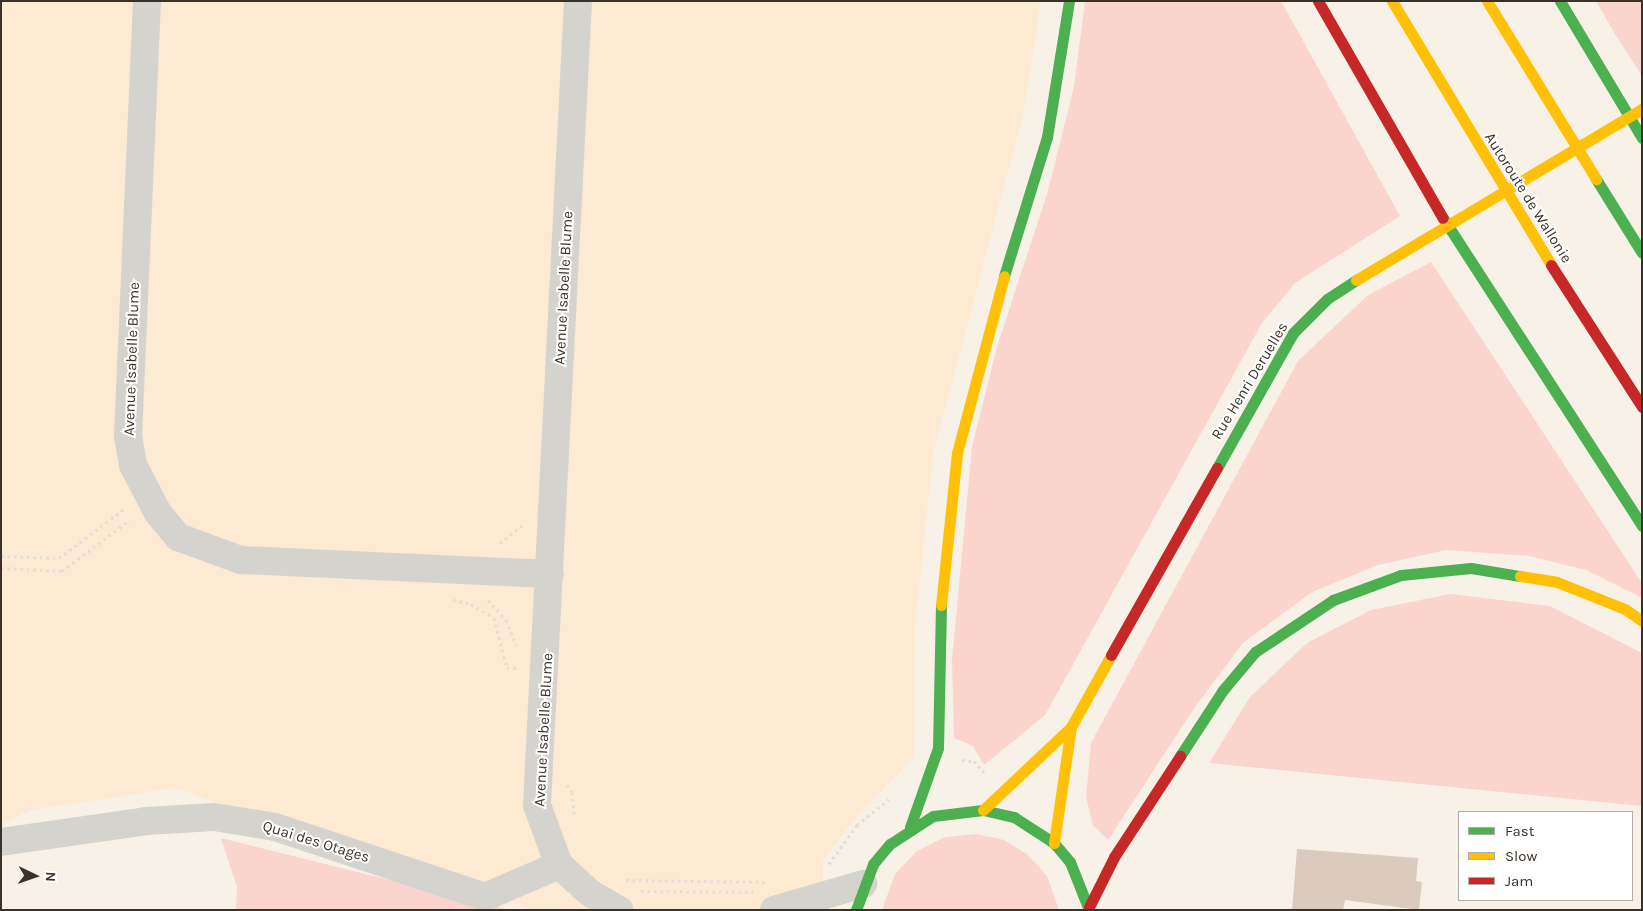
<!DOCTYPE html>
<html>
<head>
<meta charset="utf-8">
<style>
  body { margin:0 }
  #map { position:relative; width:1643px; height:911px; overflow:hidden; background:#f8f1e7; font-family:Karla,sans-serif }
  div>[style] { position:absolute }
  .built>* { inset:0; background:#fcead2 }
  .green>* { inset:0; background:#fbd4ce }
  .building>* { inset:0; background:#dbcabe }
  .path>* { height:3px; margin-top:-1.5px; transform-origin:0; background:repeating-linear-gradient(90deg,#e0ddda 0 2.5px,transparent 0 6.5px) }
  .street>* { height:28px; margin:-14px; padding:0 14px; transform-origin:14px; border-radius:14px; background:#d5d3ce }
  .fast>* { height:11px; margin:-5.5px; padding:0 5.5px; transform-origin:5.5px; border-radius:5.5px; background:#4caf50 }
  .slow>* { height:11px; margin:-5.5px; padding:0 5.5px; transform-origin:5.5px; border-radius:5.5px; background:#ffc107 }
  .jam>* { height:11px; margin:-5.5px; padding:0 5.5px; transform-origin:5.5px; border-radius:5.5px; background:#c62828 }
  span { translate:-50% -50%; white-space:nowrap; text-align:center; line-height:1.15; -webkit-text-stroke:4px #fff; paint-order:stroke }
  .street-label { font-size:15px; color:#3a3226 }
  .frame { position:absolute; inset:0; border:2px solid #3a3226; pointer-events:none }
  .legend { position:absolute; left:1458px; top:811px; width:175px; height:90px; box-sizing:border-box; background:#fff; border:1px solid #b0ada8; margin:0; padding:6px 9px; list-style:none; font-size:15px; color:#3a3226 }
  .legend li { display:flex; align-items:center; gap:10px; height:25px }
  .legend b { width:25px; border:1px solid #b0ada8 }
  .north { position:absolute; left:10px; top:851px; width:50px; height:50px; -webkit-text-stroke:4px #fff; paint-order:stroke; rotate:93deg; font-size:14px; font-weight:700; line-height:20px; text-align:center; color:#3a3226 }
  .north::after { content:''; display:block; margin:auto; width:18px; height:22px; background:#3a3226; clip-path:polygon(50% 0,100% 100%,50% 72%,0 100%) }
</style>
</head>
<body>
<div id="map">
  <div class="built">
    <i style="clip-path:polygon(1px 1px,1041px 1px,1023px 115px,933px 454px,915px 627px,914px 757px,859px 814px,823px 860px,823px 910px,532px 910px,175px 788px,31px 810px,1px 824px)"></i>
  </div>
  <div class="green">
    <i style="clip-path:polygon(1085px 1px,1281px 1px,1400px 216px,1295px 283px,1262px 323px,1045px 715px,984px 765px,973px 746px,954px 738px,952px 660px,972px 447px,997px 347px,1047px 194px,1074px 87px)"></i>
    <i style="clip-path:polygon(1596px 1px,1642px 1px,1642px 76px,1615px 34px)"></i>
    <i style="clip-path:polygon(1431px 262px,1642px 583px,1642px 598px,1586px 570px,1530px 556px,1446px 550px,1378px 565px,1312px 592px,1243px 643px,1195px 707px,1108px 840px,1093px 825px,1086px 797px,1091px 743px,1298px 361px,1368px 295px)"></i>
    <i style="clip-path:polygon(1450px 594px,1550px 606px,1642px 653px,1642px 806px,1209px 763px,1250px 697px,1307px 643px,1371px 610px)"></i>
    <i style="clip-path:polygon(977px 834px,1004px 840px,1028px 855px,1047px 876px,1059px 910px,882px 910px,895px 874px,917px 851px,945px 837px)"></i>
    <i style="clip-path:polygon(221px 838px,510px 910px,236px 910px,237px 887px)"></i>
  </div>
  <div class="building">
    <i style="clip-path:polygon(1297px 849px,1418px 858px,1416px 881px,1422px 882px,1419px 910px,1345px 900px,1343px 910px,1292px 910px)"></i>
  </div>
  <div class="path">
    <i style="left:500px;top:543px;width:28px;rotate:-39deg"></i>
    <i style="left:1px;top:556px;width:58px;rotate:2deg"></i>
    <i style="left:59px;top:558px;width:81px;rotate:-37deg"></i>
    <i style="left:1px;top:568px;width:61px;rotate:2.8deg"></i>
    <i style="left:62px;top:571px;width:85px;rotate:-36.9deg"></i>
    <i style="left:453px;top:600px;width:18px;rotate:13deg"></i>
    <i style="left:471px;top:604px;width:27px;rotate:31deg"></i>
    <i style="left:494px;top:618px;width:52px;rotate:75.4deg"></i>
    <i style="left:507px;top:668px;width:10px"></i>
    <i style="left:488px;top:600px;width:27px;rotate:48deg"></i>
    <i style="left:506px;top:620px;width:27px;rotate:68deg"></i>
    <i style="left:962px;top:760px;width:12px;rotate:5deg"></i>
    <i style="left:974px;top:761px;width:15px;rotate:48deg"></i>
    <i style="left:567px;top:785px;width:9px;rotate:54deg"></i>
    <i style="left:572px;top:792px;width:25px;rotate:85deg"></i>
    <i style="left:829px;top:864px;width:48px;rotate:-54.3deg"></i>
    <i style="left:857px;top:825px;width:41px;rotate:-39.1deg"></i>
    <i style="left:626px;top:880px;width:139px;rotate:0.8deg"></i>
    <i style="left:641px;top:891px;width:112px;rotate:0.5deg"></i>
  </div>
  <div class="street">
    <i style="left:147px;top:1px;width:435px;rotate:92.5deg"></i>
    <i style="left:128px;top:436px;width:29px;rotate:80deg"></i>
    <i style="left:133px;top:465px;width:54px;rotate:62.5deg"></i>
    <i style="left:158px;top:513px;width:31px;rotate:50deg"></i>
    <i style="left:178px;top:537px;width:67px;rotate:20.1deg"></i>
    <i style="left:241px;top:560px;width:309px;rotate:2.6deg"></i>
    <i style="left:578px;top:1px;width:805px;rotate:92.92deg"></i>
    <i style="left:537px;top:805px;width:64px;rotate:69.9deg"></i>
    <i style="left:559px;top:865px;width:42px;rotate:42.1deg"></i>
    <i style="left:590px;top:893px;width:34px;rotate:30deg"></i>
    <i style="left:1px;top:842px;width:147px;rotate:-8.2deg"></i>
    <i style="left:146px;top:821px;width:68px;rotate:-3.4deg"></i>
    <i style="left:214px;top:817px;width:62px;rotate:9.3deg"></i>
    <i style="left:275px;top:827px;width:221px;rotate:18.4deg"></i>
    <i style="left:485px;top:897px;width:81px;rotate:-23.4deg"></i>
    <i style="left:774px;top:910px;width:93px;rotate:-16.3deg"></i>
  </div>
  <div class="fast">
    <i style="left:1560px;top:1px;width:160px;rotate:59.1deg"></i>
    <i style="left:1596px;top:179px;width:87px;rotate:58.1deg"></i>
    <i style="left:1443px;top:218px;width:367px;rotate:57.1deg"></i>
    <i style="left:1004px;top:276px;width:145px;rotate:-72.8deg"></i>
    <i style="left:1047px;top:137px;width:138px;rotate:-80.8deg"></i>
    <i style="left:1217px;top:468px;width:155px;rotate:-60.6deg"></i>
    <i style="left:1293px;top:333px;width:48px;rotate:-45deg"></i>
    <i style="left:1327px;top:299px;width:35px;rotate:-33deg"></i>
    <i style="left:1180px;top:756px;width:79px;rotate:-56.9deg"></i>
    <i style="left:1223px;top:690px;width:50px;rotate:-49.9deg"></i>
    <i style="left:1255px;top:652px;width:94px;rotate:-33.7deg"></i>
    <i style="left:1333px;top:600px;width:72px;rotate:-20.2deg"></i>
    <i style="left:1401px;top:575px;width:70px;rotate:-5.7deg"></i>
    <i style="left:1471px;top:568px;width:50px;rotate:9.3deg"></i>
    <i style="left:910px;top:827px;width:84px;rotate:-70.5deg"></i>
    <i style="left:938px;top:748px;width:143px;rotate:-88.8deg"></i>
    <i style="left:856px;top:910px;width:49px;rotate:-69.7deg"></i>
    <i style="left:873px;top:864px;width:26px;rotate:-50deg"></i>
    <i style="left:890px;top:844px;width:51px;rotate:-33.1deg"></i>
    <i style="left:933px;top:816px;width:50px;rotate:-6.8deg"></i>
    <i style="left:983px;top:810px;width:32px;rotate:13deg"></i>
    <i style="left:1014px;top:817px;width:48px;rotate:33deg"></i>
    <i style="left:1054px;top:843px;width:25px;rotate:50deg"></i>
    <i style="left:1070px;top:862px;width:52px;rotate:68.4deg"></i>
  </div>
  <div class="slow">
    <i style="left:1392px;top:1px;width:308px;rotate:58.9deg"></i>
    <i style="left:1487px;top:1px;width:209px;rotate:58.5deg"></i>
    <i style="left:1356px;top:280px;width:333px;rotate:-30.9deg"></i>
    <i style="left:1520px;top:576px;width:37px;rotate:9deg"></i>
    <i style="left:1557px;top:582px;width:73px;rotate:21.7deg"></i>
    <i style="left:1625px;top:609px;width:21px;rotate:35deg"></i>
    <i style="left:941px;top:605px;width:153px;rotate:-84deg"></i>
    <i style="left:957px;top:453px;width:183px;rotate:-75.1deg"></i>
    <i style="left:983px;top:810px;width:121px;rotate:-43.3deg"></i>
    <i style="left:1071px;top:727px;width:82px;rotate:-60.9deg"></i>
    <i style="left:1054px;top:843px;width:117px;rotate:-81.7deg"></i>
  </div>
  <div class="jam">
    <i style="left:1318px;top:1px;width:250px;rotate:60.1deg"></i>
    <i style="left:1551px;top:265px;width:169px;rotate:57.3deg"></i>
    <i style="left:1111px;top:655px;width:215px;rotate:-60.5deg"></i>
    <i style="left:1089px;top:907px;width:56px;rotate:-63.4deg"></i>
    <i style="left:1114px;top:857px;width:121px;rotate:-56.8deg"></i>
  </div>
  <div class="street-label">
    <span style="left:1528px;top:198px;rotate:58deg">Autoroute de Wallonie</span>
    <span style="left:564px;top:288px;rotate:-87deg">Avenue Isabelle Blume</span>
    <span style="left:132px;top:359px;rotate:-88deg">Avenue Isabelle Blume</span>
    <span style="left:1250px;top:381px;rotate:-59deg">Rue Henri Deruelles</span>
    <span style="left:544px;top:730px;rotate:-87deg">Avenue Isabelle Blume</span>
    <span style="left:316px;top:842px;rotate:17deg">Quai des Otages</span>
  </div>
  <div class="frame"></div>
  <ul class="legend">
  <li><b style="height:6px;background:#4caf50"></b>Fast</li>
  <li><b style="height:6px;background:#ffc107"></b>Slow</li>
  <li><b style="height:6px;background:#c62828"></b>Jam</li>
  </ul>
  <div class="north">N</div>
</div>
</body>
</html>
